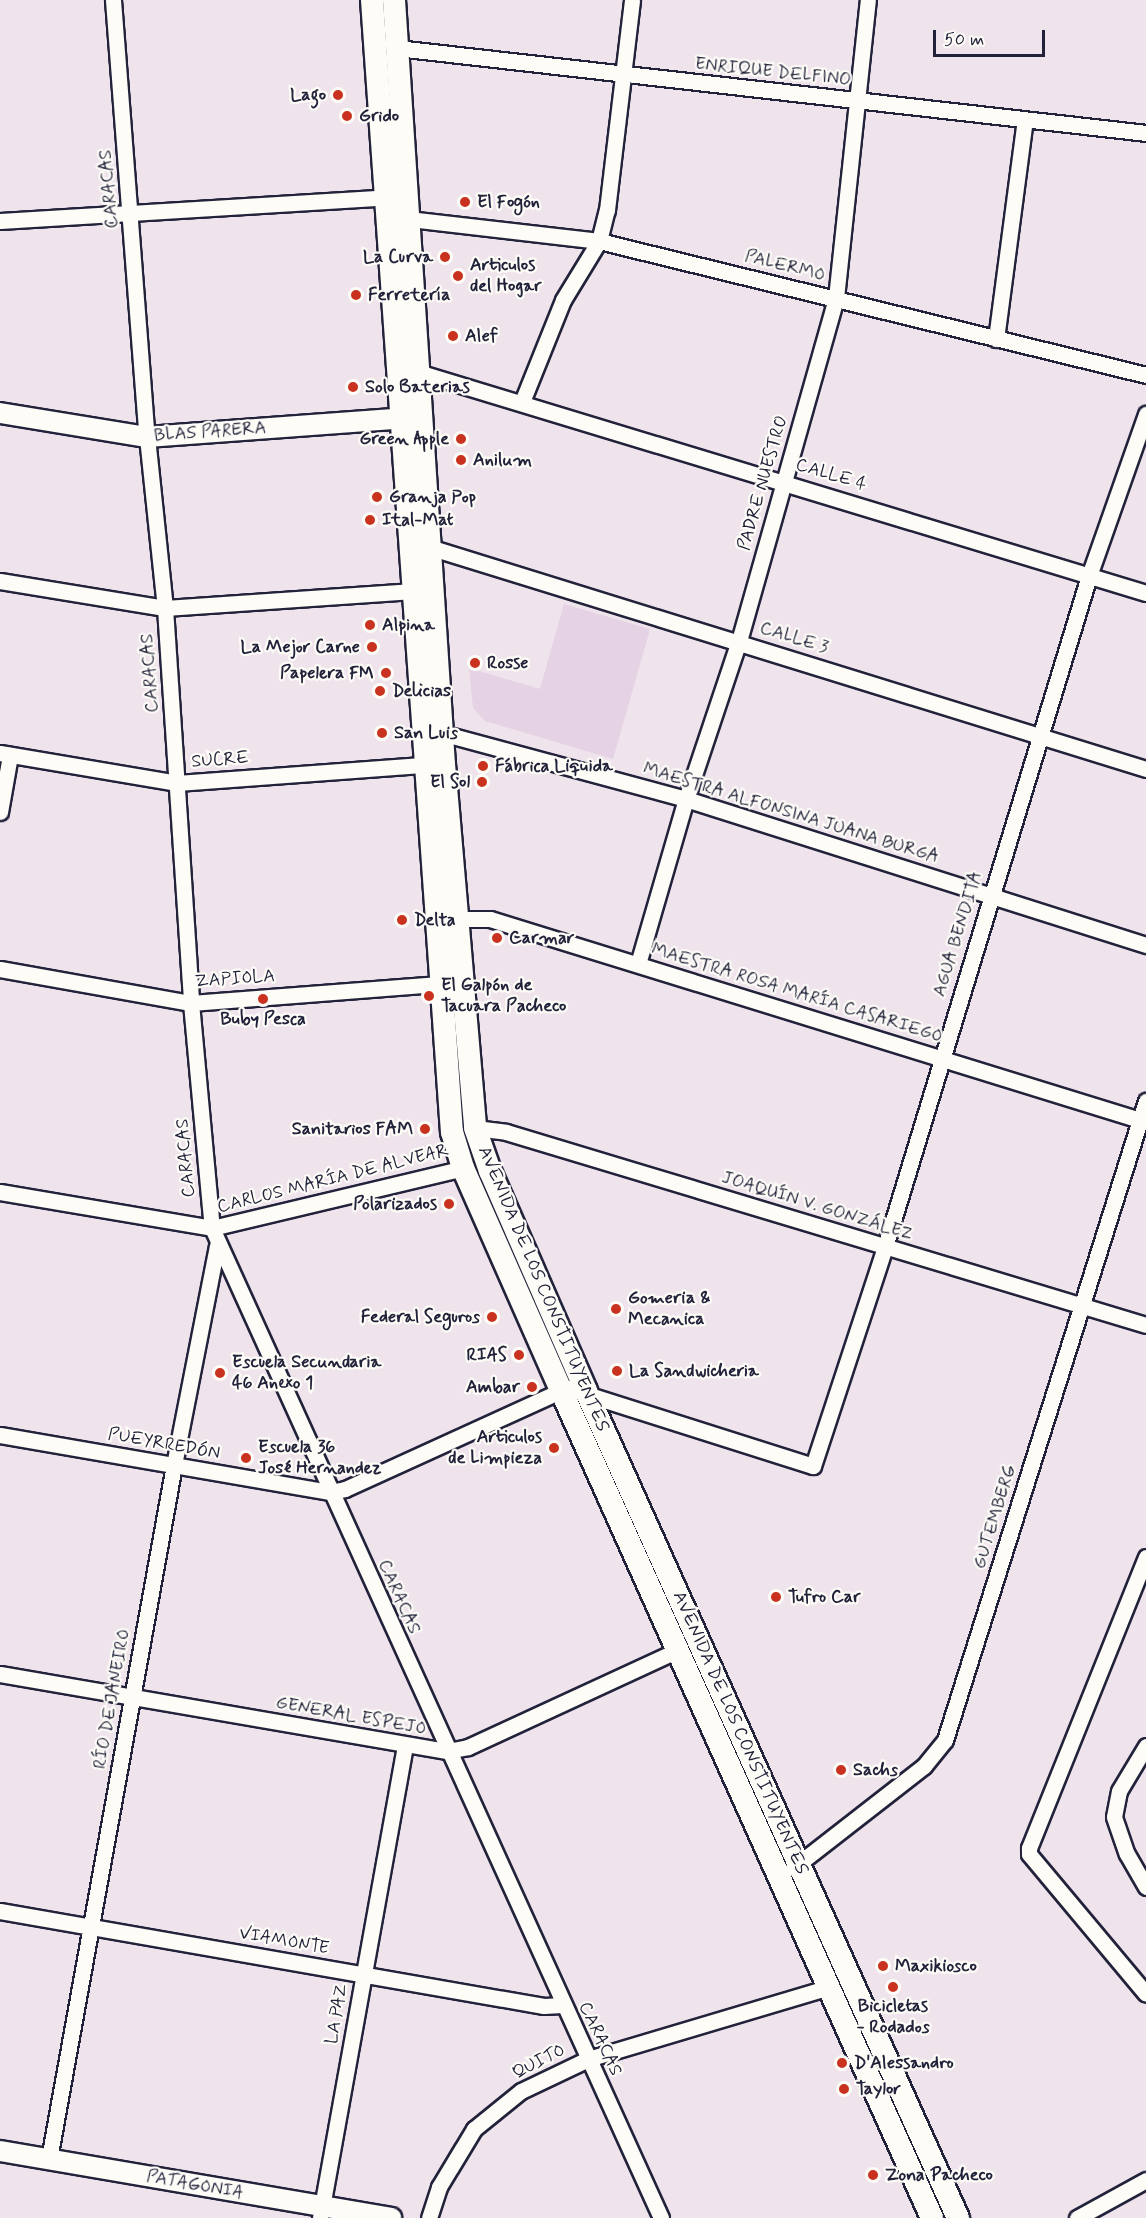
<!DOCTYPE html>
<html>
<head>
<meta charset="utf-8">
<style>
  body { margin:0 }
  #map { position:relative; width:1146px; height:2218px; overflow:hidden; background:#efe3ec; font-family:Mynerve,sans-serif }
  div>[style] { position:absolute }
  .built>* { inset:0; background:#e5d2e4 }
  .roads { filter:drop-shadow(2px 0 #22223b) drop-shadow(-2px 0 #22223b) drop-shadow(0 2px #22223b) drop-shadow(0 -2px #22223b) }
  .minor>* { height:15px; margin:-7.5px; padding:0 7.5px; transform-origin:7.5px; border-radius:7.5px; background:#fdfcf7 }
  .tertiary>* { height:20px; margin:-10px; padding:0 10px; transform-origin:10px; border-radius:10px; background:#fdfcf7 }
  .secondary>* { height:22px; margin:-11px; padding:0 11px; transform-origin:11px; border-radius:11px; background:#fdfcf7 }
  .dots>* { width:16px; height:16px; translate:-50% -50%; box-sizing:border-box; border:3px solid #fdfcf7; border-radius:50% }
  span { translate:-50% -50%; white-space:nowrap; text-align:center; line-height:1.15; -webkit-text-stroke:4.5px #fdfcf7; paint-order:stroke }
  .street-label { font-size:18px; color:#22223b }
  .poi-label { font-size:18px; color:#22223b; font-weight:700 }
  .right { translate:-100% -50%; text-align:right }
  .left { translate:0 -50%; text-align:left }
  .scale { position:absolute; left:933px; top:30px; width:112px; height:27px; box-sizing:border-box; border:3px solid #22223b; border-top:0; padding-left:8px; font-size:18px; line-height:21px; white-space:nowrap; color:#22223b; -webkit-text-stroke:4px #fdfcf7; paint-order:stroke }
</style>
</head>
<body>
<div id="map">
  <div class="built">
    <i style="clip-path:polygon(564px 604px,650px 629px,613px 759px,485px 721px,473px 708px,469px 668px,540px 689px)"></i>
  </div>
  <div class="roads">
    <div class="minor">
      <i style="left:113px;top:0;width:438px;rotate:85.6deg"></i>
      <i style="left:147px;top:437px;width:172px;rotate:84deg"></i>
      <i style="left:165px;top:608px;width:396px;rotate:86.2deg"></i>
      <i style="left:191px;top:1003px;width:226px;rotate:84.7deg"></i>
      <i style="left:212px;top:1228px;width:1087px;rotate:65.6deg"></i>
      <i style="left:397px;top:48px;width:754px;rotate:6.47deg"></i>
      <i style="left:0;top:221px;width:389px;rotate:-3.5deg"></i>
      <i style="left:388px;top:197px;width:30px;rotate:46deg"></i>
      <i style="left:409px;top:219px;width:191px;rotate:6.6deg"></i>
      <i style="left:599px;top:241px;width:563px;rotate:13.76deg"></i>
      <i style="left:996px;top:339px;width:221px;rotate:-82.5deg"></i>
      <i style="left:411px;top:370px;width:768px;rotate:16.88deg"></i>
      <i style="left:522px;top:402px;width:110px;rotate:-68.1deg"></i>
      <i style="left:563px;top:300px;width:69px;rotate:-58.6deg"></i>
      <i style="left:599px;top:241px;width:32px;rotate:-76deg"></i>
      <i style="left:607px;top:210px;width:211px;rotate:-83.2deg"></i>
      <i style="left:429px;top:547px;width:751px;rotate:17.2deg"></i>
      <i style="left:0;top:581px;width:167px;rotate:9.3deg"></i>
      <i style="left:165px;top:608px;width:249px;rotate:-3.9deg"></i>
      <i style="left:434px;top:731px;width:261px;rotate:15.1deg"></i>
      <i style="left:686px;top:799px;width:483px;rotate:17.6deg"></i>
      <i style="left:0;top:753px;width:180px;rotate:9.6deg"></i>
      <i style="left:177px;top:783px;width:259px;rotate:-4.2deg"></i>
      <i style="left:0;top:812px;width:58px;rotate:-80deg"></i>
      <i style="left:448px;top:919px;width:42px"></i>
      <i style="left:490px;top:919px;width:687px;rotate:17.19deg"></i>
      <i style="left:638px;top:964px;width:172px;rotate:-73.8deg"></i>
      <i style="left:686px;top:799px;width:167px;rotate:-71.5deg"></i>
      <i style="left:739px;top:641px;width:356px;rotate:-74.2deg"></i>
      <i style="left:836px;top:298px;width:300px;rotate:-83.9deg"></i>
      <i style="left:0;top:969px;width:194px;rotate:10.1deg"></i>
      <i style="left:191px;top:1003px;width:249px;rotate:-4.4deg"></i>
      <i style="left:475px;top:1128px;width:31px;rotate:7deg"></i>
      <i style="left:506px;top:1132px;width:668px;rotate:16.78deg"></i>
      <i style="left:0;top:1192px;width:215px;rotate:9.6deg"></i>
      <i style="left:212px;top:1228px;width:258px;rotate:-13.4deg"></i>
      <i style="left:0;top:1435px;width:335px;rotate:9.8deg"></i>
      <i style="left:330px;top:1492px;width:15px;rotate:-11deg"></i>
      <i style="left:345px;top:1489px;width:244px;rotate:-24.5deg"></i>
      <i style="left:567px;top:1388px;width:258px;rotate:17.6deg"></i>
      <i style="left:813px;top:1466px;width:231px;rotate:-71.8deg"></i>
      <i style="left:885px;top:1247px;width:701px;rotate:-73.09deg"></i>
      <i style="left:1089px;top:576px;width:172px;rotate:-70.6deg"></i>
      <i style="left:1146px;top:1557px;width:314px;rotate:111.9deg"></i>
      <i style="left:1029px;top:1848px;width:6px;rotate:90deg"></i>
      <i style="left:1029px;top:1854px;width:182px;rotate:50.1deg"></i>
      <i style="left:0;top:1674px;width:455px;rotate:9.8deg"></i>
      <i style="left:448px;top:1751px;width:20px;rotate:-11deg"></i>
      <i style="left:468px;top:1747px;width:231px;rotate:-24.8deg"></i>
      <i style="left:1146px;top:1746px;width:52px;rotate:121deg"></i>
      <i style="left:1119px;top:1791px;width:26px;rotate:101deg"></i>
      <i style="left:1114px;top:1817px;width:39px;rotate:71deg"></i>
      <i style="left:1127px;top:1854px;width:38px;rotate:60deg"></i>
      <i style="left:793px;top:1868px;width:166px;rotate:-37.9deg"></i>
      <i style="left:924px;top:1766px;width:33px;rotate:-51deg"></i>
      <i style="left:945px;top:1740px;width:670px;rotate:-72.54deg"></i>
      <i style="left:0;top:1911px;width:552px;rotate:9.91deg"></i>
      <i style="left:544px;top:2006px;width:18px;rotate:-3deg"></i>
      <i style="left:49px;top:2159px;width:705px;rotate:-79.79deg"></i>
      <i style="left:174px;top:1465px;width:223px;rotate:-78.9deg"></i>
      <i style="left:320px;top:2218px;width:480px;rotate:-79.8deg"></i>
      <i style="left:429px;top:2218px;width:33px;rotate:-72deg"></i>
      <i style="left:439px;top:2187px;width:68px;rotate:-58.9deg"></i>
      <i style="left:474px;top:2129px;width:60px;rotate:-39deg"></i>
      <i style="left:521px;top:2091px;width:74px;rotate:-25.5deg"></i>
      <i style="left:588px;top:2059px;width:252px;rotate:-16.6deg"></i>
      <i style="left:1077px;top:2218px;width:79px;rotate:-28.8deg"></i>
    </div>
    <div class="tertiary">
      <i style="left:0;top:413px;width:149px;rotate:9.3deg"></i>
      <i style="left:147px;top:437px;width:271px;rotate:-4.2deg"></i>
      <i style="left:0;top:2151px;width:397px;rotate:9.7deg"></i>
    </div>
    <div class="secondary">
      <i style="left:372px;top:0;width:1135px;rotate:85.96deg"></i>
      <i style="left:452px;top:1132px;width:38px;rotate:73deg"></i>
      <i style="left:463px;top:1168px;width:243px;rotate:66.2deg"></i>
      <i style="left:561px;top:1390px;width:907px;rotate:65.86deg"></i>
      <i style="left:394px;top:0;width:766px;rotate:86.26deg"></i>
      <i style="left:444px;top:764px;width:365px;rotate:85.1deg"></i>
      <i style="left:475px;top:1128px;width:46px;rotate:70.8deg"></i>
      <i style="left:490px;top:1171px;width:240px;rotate:66.4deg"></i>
      <i style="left:586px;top:1391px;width:907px;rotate:65.78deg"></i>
    </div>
  </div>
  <div class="dots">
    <i style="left:338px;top:95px;background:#c8321e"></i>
    <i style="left:347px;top:116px;background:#c8321e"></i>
    <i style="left:465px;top:202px;background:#c8321e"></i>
    <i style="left:445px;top:257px;background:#c8321e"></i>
    <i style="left:458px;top:276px;background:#c8321e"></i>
    <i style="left:356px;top:295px;background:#c8321e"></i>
    <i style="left:453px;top:336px;background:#c8321e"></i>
    <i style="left:353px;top:387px;background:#c8321e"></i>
    <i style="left:461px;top:439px;background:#c8321e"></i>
    <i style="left:461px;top:460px;background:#c8321e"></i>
    <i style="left:377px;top:497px;background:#c8321e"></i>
    <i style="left:370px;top:520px;background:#c8321e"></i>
    <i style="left:370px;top:625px;background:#c8321e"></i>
    <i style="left:372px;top:647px;background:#c8321e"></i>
    <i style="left:475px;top:663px;background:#c8321e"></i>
    <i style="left:386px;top:673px;background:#c8321e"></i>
    <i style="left:380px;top:691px;background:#c8321e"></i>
    <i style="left:382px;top:733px;background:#c8321e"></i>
    <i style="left:483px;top:766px;background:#c8321e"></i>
    <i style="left:482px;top:782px;background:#c8321e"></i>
    <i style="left:402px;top:920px;background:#c8321e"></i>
    <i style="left:497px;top:938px;background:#c8321e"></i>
    <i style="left:429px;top:996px;background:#c8321e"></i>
    <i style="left:263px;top:999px;background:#c8321e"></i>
    <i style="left:425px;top:1129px;background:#c8321e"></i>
    <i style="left:449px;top:1204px;background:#c8321e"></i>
    <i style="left:616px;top:1309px;background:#c8321e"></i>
    <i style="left:492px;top:1317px;background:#c8321e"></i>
    <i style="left:519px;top:1355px;background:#c8321e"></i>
    <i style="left:617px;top:1371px;background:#c8321e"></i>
    <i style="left:220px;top:1373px;background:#c8321e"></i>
    <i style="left:532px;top:1387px;background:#c8321e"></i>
    <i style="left:554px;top:1448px;background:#c8321e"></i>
    <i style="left:246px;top:1458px;background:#c8321e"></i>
    <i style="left:776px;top:1597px;background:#c8321e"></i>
    <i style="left:841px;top:1770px;background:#c8321e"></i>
    <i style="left:883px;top:1966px;background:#c8321e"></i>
    <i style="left:893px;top:1987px;background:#c8321e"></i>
    <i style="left:842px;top:2063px;background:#c8321e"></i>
    <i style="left:844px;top:2089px;background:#c8321e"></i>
    <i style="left:873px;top:2175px;background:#c8321e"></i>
  </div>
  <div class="street-label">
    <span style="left:773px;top:72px;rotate:6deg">ENRIQUE DELFINO</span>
    <span style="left:109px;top:189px;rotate:-95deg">CARACAS</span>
    <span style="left:785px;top:266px;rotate:14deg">PALERMO</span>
    <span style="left:210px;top:432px;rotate:-4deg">BLAS PARERA</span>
    <span style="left:831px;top:475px;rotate:17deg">CALLE 4</span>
    <span style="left:763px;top:483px;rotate:-74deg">PADRE NUESTRO</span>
    <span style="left:794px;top:638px;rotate:17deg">CALLE 3</span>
    <span style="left:150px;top:673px;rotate:-94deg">CARACAS</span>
    <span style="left:220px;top:760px;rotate:-4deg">SUCRE</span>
    <span style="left:791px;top:813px;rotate:17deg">MAESTRA ALFONSINA JUANA BURGA</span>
    <span style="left:958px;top:934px;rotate:-73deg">AGUA BENDITA</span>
    <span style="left:235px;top:979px;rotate:-4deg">ZAPIOLA</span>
    <span style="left:797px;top:993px;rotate:17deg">MAESTRA ROSA MARÍA CASARIEGO</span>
    <span style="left:186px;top:1158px;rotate:-95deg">CARACAS</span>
    <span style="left:333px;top:1179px;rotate:-14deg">CARLOS MARÍA DE ALVEAR</span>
    <span style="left:817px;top:1206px;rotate:17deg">JOAQUÍN V. GONZÁLEZ</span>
    <span style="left:543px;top:1289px;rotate:67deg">AVENIDA DE LOS CONSTITUYENTES</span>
    <span style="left:164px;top:1444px;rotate:10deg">PUEYRREDÓN</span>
    <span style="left:995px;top:1517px;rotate:-73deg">GUTEMBERG</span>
    <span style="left:399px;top:1597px;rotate:66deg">CARACAS</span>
    <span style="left:112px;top:1699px;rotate:-80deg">RÍO DE JANEIRO</span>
    <span style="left:351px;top:1716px;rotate:10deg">GENERAL ESPEJO</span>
    <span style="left:740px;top:1733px;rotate:66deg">AVENIDA DE LOS CONSTITUYENTES</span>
    <span style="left:284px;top:1941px;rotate:10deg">VIAMONTE</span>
    <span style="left:337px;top:2014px;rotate:-80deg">LA PAZ</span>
    <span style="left:600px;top:2039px;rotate:65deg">CARACAS</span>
    <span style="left:539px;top:2062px;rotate:-27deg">QUITO</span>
    <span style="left:195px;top:2185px;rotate:10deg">PATAGONIA</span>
  </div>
  <div class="poi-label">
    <span class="right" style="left:326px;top:95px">Lago</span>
    <span class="left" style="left:359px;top:116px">Grido</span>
    <span class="left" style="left:477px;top:202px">El Fogón</span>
    <span class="right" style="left:433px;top:257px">La Curva</span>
    <span class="left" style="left:470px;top:276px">Articulos<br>del Hogar</span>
    <span class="left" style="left:368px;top:295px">Ferretería</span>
    <span class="left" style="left:465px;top:336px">Alef</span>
    <span class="left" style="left:365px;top:387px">Solo Baterias</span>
    <span class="right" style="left:449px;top:439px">Green Apple</span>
    <span class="left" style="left:473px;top:460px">Anilum</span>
    <span class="left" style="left:389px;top:497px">Granja Pop</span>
    <span class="left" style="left:382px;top:520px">Ital-Mat</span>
    <span class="left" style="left:382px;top:625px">Alpina</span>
    <span class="right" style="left:360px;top:647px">La Mejor Carne</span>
    <span class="left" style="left:487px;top:663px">Rosse</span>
    <span class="right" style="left:374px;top:673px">Papelera FM</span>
    <span class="left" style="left:392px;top:691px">Delicias</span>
    <span class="left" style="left:394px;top:733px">San Luis</span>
    <span class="left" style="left:495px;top:766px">Fábrica Liquida</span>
    <span class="right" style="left:470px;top:782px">El Sol</span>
    <span class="left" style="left:414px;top:920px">Delta</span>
    <span class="left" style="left:509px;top:938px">Carmar</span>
    <span class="left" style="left:441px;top:996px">El Galpón de<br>Tacuara Pacheco</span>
    <span style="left:263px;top:1019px">Buby Pesca</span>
    <span class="right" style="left:413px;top:1129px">Sanitarios FAM</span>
    <span class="right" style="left:437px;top:1204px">Polarizados</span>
    <span class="left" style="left:628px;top:1309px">Gomeria &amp;<br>Mecanica</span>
    <span class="right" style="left:480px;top:1317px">Federal Seguros</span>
    <span class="right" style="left:507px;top:1355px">RIAS</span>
    <span class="left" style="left:232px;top:1373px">Escuela Secundaria<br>46 Anexo 1</span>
    <span class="left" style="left:629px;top:1371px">La Sandwicheria</span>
    <span class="right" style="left:520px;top:1387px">Ambar</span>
    <span class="right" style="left:542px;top:1448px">Articulos<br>de Limpieza</span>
    <span class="left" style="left:258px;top:1458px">Escuela 36<br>José Hernandez</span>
    <span class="left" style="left:788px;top:1597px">Tufro Car</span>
    <span class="left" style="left:853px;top:1770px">Sachs</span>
    <span class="left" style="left:895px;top:1966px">Maxikiosco</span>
    <span style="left:893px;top:2017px">Bicicletas<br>- Rodados</span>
    <span class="left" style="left:854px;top:2063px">D'Alessandro</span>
    <span class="left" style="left:856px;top:2089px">Taylor</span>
    <span class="left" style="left:885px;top:2175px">Zona Pacheco</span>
  </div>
  <div class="scale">50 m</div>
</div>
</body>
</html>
